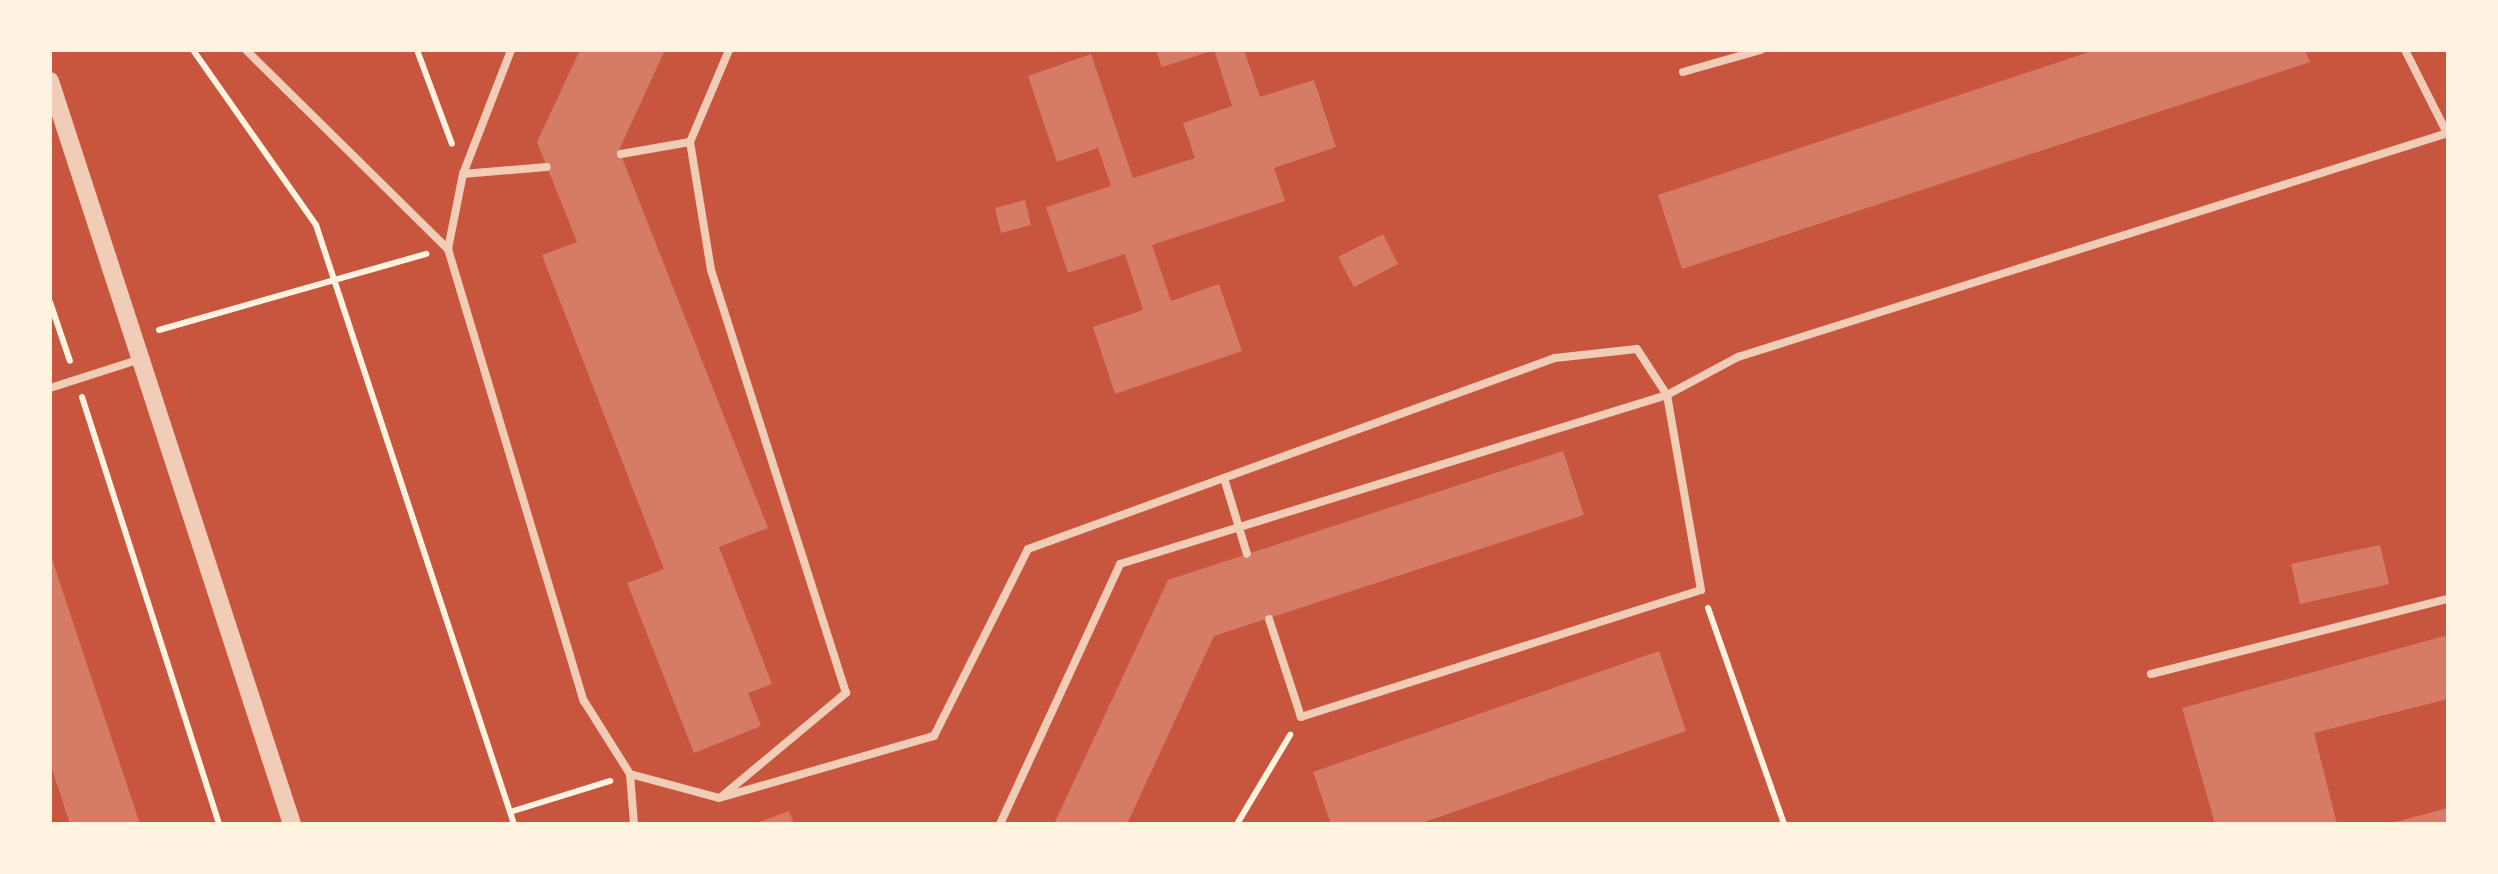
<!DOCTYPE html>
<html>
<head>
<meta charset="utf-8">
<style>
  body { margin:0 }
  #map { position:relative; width:2498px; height:874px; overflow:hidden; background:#c8553d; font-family:Montserrat,sans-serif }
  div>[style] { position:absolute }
  .building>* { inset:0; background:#d67c66 }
  .path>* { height:6px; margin:-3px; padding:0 3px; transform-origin:3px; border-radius:3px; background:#fff3e0 }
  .service>* { height:8px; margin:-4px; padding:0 4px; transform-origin:4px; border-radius:4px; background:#f1ccb7 }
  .tertiary>* { height:18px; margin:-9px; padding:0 9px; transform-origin:9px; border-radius:9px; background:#f1ccb7 }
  span { translate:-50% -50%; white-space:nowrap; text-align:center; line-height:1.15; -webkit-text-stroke:10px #fff3e0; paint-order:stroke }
  .frame { position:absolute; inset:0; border:52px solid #fff3e0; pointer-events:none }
</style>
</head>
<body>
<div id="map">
  <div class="building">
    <i style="clip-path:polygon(580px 50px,665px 50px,619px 150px,768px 528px,719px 547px,772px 684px,748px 693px,761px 726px,694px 753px,627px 583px,664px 569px,542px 255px,577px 242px,537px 142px)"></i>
    <i style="clip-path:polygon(1156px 50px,1212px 50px,1212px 51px,1162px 67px)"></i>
    <i style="clip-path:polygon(1214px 50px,1244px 50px,1260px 97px,1314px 80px,1336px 147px,1274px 168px,1285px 201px,1152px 245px,1171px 301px,1219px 284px,1242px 351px,1115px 394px,1093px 327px,1143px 310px,1125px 254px,1068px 273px,1046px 207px,1111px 186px,1098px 148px,1057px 162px,1028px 76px,1091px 54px,1133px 178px,1195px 158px,1183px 123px,1232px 106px)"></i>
    <i style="clip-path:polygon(2095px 50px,2305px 50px,2310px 62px,1682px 269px,1658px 195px)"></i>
    <i style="clip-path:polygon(1025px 200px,1031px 225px,1001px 233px,995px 208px)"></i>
    <i style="clip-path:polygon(1383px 234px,1398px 264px,1354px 287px,1338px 257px)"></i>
    <i style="clip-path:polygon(1563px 451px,1584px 515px,1214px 636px,1127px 824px,1054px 824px,1168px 580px)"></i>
    <i style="clip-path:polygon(2380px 545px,2389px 584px,2300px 604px,2291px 564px)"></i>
    <i style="clip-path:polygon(51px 556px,140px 824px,70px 824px,50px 763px)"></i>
    <i style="clip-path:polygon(2448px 635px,2448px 699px,2314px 733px,2337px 824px,2215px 824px,2182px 708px)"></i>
    <i style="clip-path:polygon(1659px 651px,1686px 731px,1419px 824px,1331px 824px,1313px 772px)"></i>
    <i style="clip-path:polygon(2448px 808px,2448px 824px,2391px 824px,2391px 823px)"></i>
    <i style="clip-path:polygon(789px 811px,794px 824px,754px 824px)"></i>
  </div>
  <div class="path">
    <i style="left:193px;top:50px;width:214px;rotate:54.9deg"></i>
    <i style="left:316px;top:225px;width:631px;rotate:71.71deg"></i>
    <i style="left:417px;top:50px;width:100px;rotate:69.6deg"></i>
    <i style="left:50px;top:302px;width:62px;rotate:71.3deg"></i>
    <i style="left:159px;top:330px;width:278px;rotate:-15.9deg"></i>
    <i style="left:82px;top:397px;width:448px;rotate:72.2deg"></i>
    <i style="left:1708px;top:608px;width:229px;rotate:70.6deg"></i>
    <i style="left:510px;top:812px;width:105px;rotate:-17.2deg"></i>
    <i style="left:1237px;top:824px;width:104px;rotate:-59.2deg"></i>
  </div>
  <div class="service">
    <i style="left:246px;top:50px;width:284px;rotate:44.6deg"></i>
    <i style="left:448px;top:249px;width:472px;rotate:73.3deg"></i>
    <i style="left:584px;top:701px;width:86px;rotate:57.8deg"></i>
    <i style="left:630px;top:774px;width:50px;rotate:85.4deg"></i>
    <i style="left:2405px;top:50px;width:93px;rotate:63.2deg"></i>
    <i style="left:1683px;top:72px;width:81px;rotate:-15.8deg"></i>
    <i style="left:621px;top:154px;width:70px;rotate:-9.9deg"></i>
    <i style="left:463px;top:174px;width:84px;rotate:-4.8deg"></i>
    <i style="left:448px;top:249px;width:76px;rotate:-78.7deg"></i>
    <i style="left:463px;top:174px;width:133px;rotate:-68.8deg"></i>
    <i style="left:50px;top:388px;width:96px;rotate:-17.7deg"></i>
    <i style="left:1224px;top:478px;width:79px;rotate:73.2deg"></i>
    <i style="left:2151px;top:674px;width:306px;rotate:-14.2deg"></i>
    <i style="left:630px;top:774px;width:92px;rotate:15.1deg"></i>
    <i style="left:719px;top:798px;width:224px;rotate:-16.1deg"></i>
    <i style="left:934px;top:736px;width:209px;rotate:-63.3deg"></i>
    <i style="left:1028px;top:549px;width:561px;rotate:-19.92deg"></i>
    <i style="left:1555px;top:358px;width:82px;rotate:-6.3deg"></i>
    <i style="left:1637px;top:349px;width:55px;rotate:56.9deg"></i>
    <i style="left:1667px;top:395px;width:198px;rotate:80.1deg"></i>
    <i style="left:1701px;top:590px;width:420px;rotate:162.4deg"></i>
    <i style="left:1301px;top:717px;width:103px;rotate:-108.1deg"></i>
    <i style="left:721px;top:797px;width:163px;rotate:-39.8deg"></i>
    <i style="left:846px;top:693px;width:444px;rotate:-107.7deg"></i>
    <i style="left:711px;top:270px;width:130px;rotate:-99.3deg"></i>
    <i style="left:690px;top:142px;width:100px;rotate:-67deg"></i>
    <i style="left:1000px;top:824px;width:286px;rotate:-65.2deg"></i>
    <i style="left:1120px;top:564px;width:573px;rotate:-17.17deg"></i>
    <i style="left:1667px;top:395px;width:81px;rotate:-28.2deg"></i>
    <i style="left:1738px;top:357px;width:744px;rotate:-17.51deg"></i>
  </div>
  <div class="tertiary">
    <i style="left:50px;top:81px;width:781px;rotate:71.96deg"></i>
  </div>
  <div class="frame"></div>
</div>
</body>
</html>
